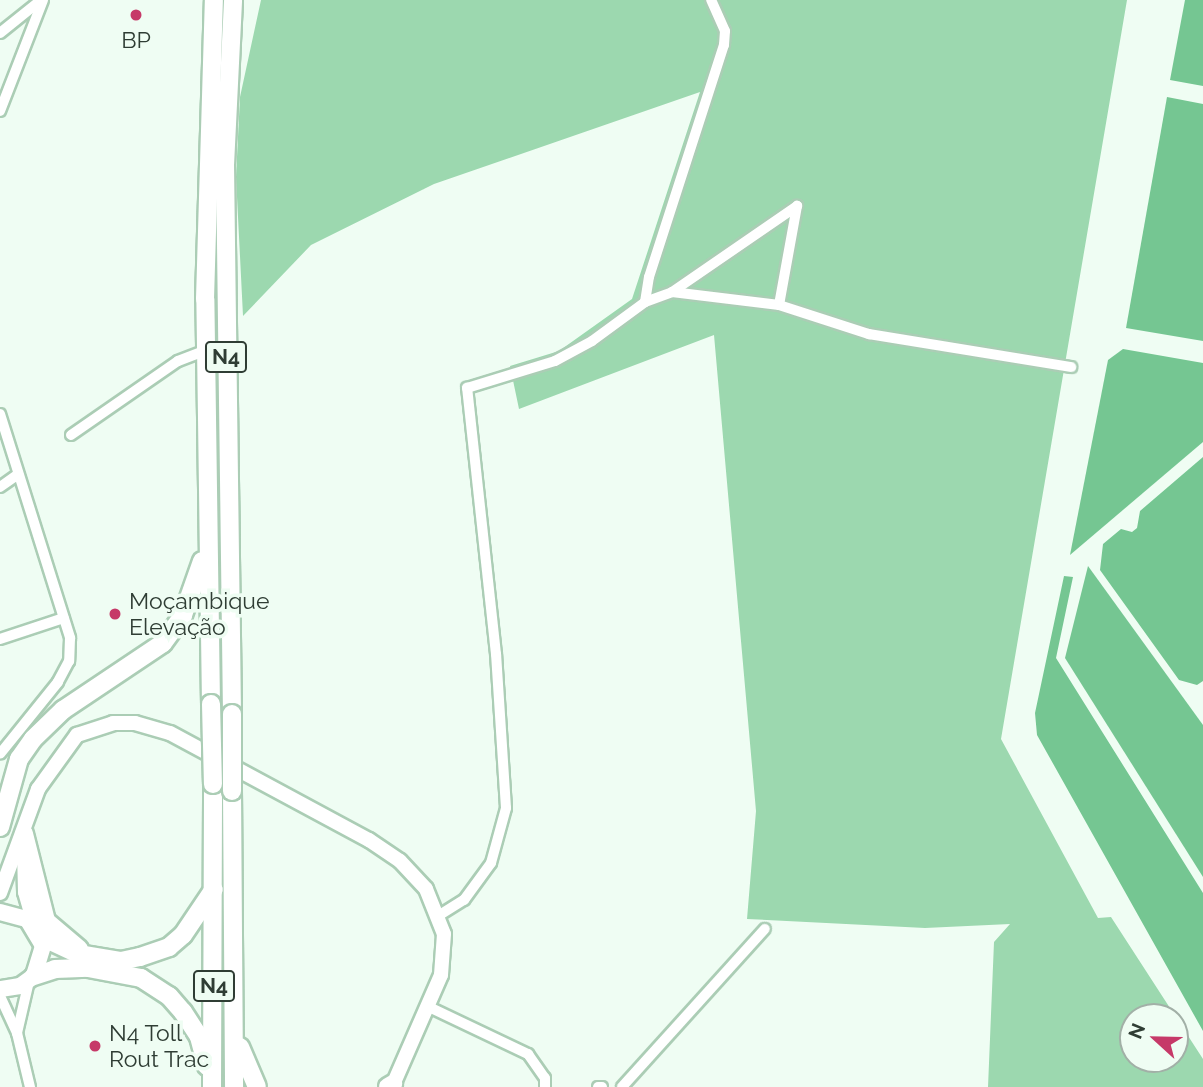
<!DOCTYPE html>
<html>
<head>
<meta charset="utf-8">
<style>
  body { margin:0 }
  #map { position:relative; width:1203px; height:1087px; overflow:hidden; background:#effdf3; font-family:Raleway,sans-serif }
  div>[style] { position:absolute }
  .green>* { inset:0; background:#9cd8af }
  .water>* { inset:0; background:#75c692 }
  .roads { filter:drop-shadow(2px 0 #abcdb5) drop-shadow(-2px 0 #abcdb5) drop-shadow(0 2px #abcdb5) drop-shadow(0 -2px #abcdb5) }
  .minor>* { height:10px; margin:-5px; padding:0 5px; transform-origin:5px; border-radius:5px; background:#fff }
  .secondary>* { height:14px; margin:-7px; padding:0 7px; transform-origin:7px; border-radius:7px; background:#fff }
  .primary>* { height:16px; margin:-8px; padding:0 8px; transform-origin:8px; border-radius:8px; background:#fff }
  .trunk>* { height:18px; margin:-9px; padding:0 9px; transform-origin:9px; border-radius:9px; background:#fff }
  .bridges { filter:drop-shadow(2px 0 #abcdb5) drop-shadow(-2px 0 #abcdb5) drop-shadow(0 2px #abcdb5) drop-shadow(0 -2px #abcdb5) }
  .trunk-bridge>* { height:18px; margin:-9px; padding:0 9px; transform-origin:9px; border-radius:9px; background:#fff }
  .dots>* { width:19px; height:19px; translate:-50% -50%; box-sizing:border-box; border:4px solid #effdf3; border-radius:50% }
  span { translate:-50% -50%; white-space:nowrap; text-align:center; line-height:1.15; -webkit-text-stroke:7px #effdf3; paint-order:stroke }
  .shield-label span { padding:2px 5px; background:#effdf3; border:2px solid; border-radius:5px; -webkit-text-stroke-width:0 }
  .shield-label { font-size:21px; color:#2f3d34; font-weight:700 }
  .poi-label { font-size:23px; color:#2f3d34 }
  .left { translate:0 -50%; text-align:left }
  .north { position:absolute; left:1119px; top:1003px; width:70px; height:70px; box-sizing:border-box; background:#effdf3; border:2px solid #a2b0a7; border-radius:50%; rotate:292deg; font-size:19px; font-weight:700; line-height:28px; text-align:center; color:#2f3d34 }
  .north::after { content:''; display:block; margin:auto; width:24px; height:32px; background:#c63968; clip-path:polygon(50% 0,100% 100%,50% 72%,0 100%) }
</style>
</head>
<body>
<div id="map">
  <div class="green">
    <i style="clip-path:polygon(evenodd,261px 0,1127px 0,1001px 739px,1098px 918px,1111px 917px,1203px 1059px,1203px 1087px,988px 1087px,994px 942px,1010px 924px,925px 928px,747px 919px,756px 811px,714px 335px,519px 409px,510px 366px,559px 351px,632px 299px,700px 92px,434px 184px,311px 245px,243px 316px,236px 177px,240px 97px,261px 0,1133px 1017px,1175px 1017px,1175px 1059px,1133px 1059px,1133px 1017px)"></i>
  </div>
  <div class="water">
    <i style="clip-path:polygon(1185px 0,1203px 0,1203px 86px,1170px 80px)"></i>
    <i style="clip-path:polygon(1167px 97px,1203px 104px,1203px 341px,1126px 328px)"></i>
    <i style="clip-path:polygon(1123px 349px,1203px 363px,1203px 442px,1070px 555px,1108px 360px)"></i>
    <i style="clip-path:polygon(1203px 457px,1203px 681px,1197px 685px,1179px 680px,1100px 570px,1103px 544px,1121px 529px,1132px 532px,1137px 528px,1140px 511px)"></i>
    <i style="clip-path:polygon(1088px 566px,1203px 725px,1203px 877px,1065px 658px)"></i>
    <i style="clip-path:polygon(1064px 576px,1073px 577px,1056px 658px,1203px 893px,1203px 1031px,1037px 735px,1035px 713px)"></i>
  </div>
  <div class="roads">
    <div class="minor">
      <i style="left:0;top:33px;width:53px;rotate:-38.8deg"></i>
      <i style="left:0;top:111px;width:119px;rotate:-68.8deg"></i>
      <i style="left:672px;top:292px;width:152px;rotate:-34.5deg"></i>
      <i style="left:645px;top:302px;width:25px;rotate:-81deg"></i>
      <i style="left:649px;top:277px;width:244px;rotate:-72.1deg"></i>
      <i style="left:724px;top:45px;width:14px;rotate:-86deg"></i>
      <i style="left:725px;top:31px;width:34px;rotate:-114deg"></i>
      <i style="left:779px;top:305px;width:101px;rotate:-79.7deg"></i>
      <i style="left:0;top:414px;width:235px;rotate:72.6deg"></i>
      <i style="left:70px;top:638px;width:23px;rotate:92deg"></i>
      <i style="left:69px;top:661px;width:24px;rotate:118deg"></i>
      <i style="left:58px;top:682px;width:92px;rotate:128.9deg"></i>
      <i style="left:71px;top:435px;width:130px;rotate:-34.7deg"></i>
      <i style="left:178px;top:361px;width:30px;rotate:-21deg"></i>
      <i style="left:0;top:487px;width:21px;rotate:-35deg"></i>
      <i style="left:0;top:639px;width:67px;rotate:-18.2deg"></i>
      <i style="left:438px;top:916px;width:31px;rotate:-32deg"></i>
      <i style="left:464px;top:900px;width:46px;rotate:-53.9deg"></i>
      <i style="left:491px;top:863px;width:57px;rotate:-74.7deg"></i>
      <i style="left:506px;top:808px;width:154px;rotate:-93.7deg"></i>
      <i style="left:496px;top:654px;width:268px;rotate:-96.2deg"></i>
      <i style="left:467px;top:388px;width:92px;rotate:-17.1deg"></i>
      <i style="left:555px;top:361px;width:42px;rotate:-28.4deg"></i>
      <i style="left:592px;top:341px;width:66px;rotate:-36.3deg"></i>
      <i style="left:645px;top:302px;width:29px;rotate:-20deg"></i>
      <i style="left:672px;top:292px;width:108px;rotate:6.9deg"></i>
      <i style="left:779px;top:305px;width:95px;rotate:17.9deg"></i>
      <i style="left:869px;top:334px;width:205px;rotate:9.3deg"></i>
      <i style="left:0;top:996px;width:41px;rotate:65.3deg"></i>
      <i style="left:17px;top:1033px;width:56px;rotate:76.5deg"></i>
      <i style="left:429px;top:1007px;width:110px;rotate:25.4deg"></i>
      <i style="left:528px;top:1054px;width:29px;rotate:55deg"></i>
      <i style="left:545px;top:1078px;width:9px;rotate:90deg"></i>
      <i style="left:17px;top:1033px;width:53px;rotate:-77deg"></i>
      <i style="left:598px;top:1087px;width:4px"></i>
      <i style="left:622px;top:1087px;width:213px;rotate:-47.9deg"></i>
    </div>
    <div class="secondary">
      <i style="left:24px;top:850px;width:42px;rotate:88.6deg"></i>
      <i style="left:25px;top:892px;width:35px;rotate:74deg"></i>
      <i style="left:0;top:893px;width:111px;rotate:-69.9deg"></i>
      <i style="left:38px;top:789px;width:67px;rotate:-54.2deg"></i>
      <i style="left:77px;top:735px;width:38px;rotate:-18deg"></i>
      <i style="left:113px;top:723px;width:22px"></i>
      <i style="left:135px;top:723px;width:36px;rotate:16deg"></i>
      <i style="left:170px;top:733px;width:226px;rotate:28.3deg"></i>
      <i style="left:369px;top:840px;width:37px;rotate:34deg"></i>
      <i style="left:400px;top:861px;width:38px;rotate:47deg"></i>
      <i style="left:426px;top:889px;width:48px;rotate:68.2deg"></i>
      <i style="left:444px;top:934px;width:41px;rotate:94.2deg"></i>
      <i style="left:441px;top:975px;width:122px;rotate:113.6deg"></i>
    </div>
    <div class="primary">
      <i style="left:0;top:912px;width:28px;rotate:15deg"></i>
      <i style="left:27px;top:919px;width:31px;rotate:59deg"></i>
      <i style="left:43px;top:946px;width:31px;rotate:107deg"></i>
      <i style="left:34px;top:976px;width:17px;rotate:144deg"></i>
      <i style="left:20px;top:986px;width:20px;rotate:171deg"></i>
    </div>
    <div class="trunk">
      <i style="left:211px;top:704px;width:405px;rotate:-90.8deg"></i>
      <i style="left:205px;top:299px;width:299px;rotate:-88.3deg"></i>
      <i style="left:232px;top:714px;width:549px;rotate:-90.73deg"></i>
      <i style="left:225px;top:165px;width:165px;rotate:-87.2deg"></i>
      <i style="left:232px;top:791px;width:296px;rotate:89.6deg"></i>
      <i style="left:0;top:827px;width:71px;rotate:-74.4deg"></i>
      <i style="left:19px;top:759px;width:24px;rotate:-55deg"></i>
      <i style="left:33px;top:739px;width:42px;rotate:-44deg"></i>
      <i style="left:63px;top:710px;width:120px;rotate:-33.8deg"></i>
      <i style="left:163px;top:643px;width:34px;rotate:-54deg"></i>
      <i style="left:183px;top:615px;width:57px;rotate:-70.6deg"></i>
      <i style="left:24px;top:834px;width:90px;rotate:75.8deg"></i>
      <i style="left:46px;top:921px;width:43px;rotate:40.3deg"></i>
      <i style="left:40px;top:936px;width:42px;rotate:25.3deg"></i>
      <i style="left:78px;top:954px;width:44px;rotate:9.2deg"></i>
      <i style="left:121px;top:961px;width:19px;rotate:-12deg"></i>
      <i style="left:140px;top:957px;width:31px;rotate:-19deg"></i>
      <i style="left:169px;top:947px;width:18px;rotate:-41deg"></i>
      <i style="left:183px;top:935px;width:55px;rotate:-56deg"></i>
      <i style="left:34px;top:976px;width:22px;rotate:-18deg"></i>
      <i style="left:55px;top:969px;width:33px;rotate:-2deg"></i>
      <i style="left:88px;top:968px;width:54px;rotate:10.7deg"></i>
      <i style="left:141px;top:978px;width:33px;rotate:33deg"></i>
      <i style="left:169px;top:996px;width:21px;rotate:49deg"></i>
      <i style="left:183px;top:1012px;width:30px;rotate:57deg"></i>
      <i style="left:199px;top:1037px;width:30px;rotate:75deg"></i>
      <i style="left:240px;top:1047px;width:43px;rotate:67deg"></i>
      <i style="left:212px;top:1087px;width:303px;rotate:-89.8deg"></i>
      <i style="left:388px;top:1087px;width:6px;rotate:-31deg"></i>
    </div>
  </div>
  <div class="bridges">
    <div class="trunk-bridge">
      <i style="left:211px;top:704px;width:80px;rotate:88.6deg"></i>
      <i style="left:232px;top:791px;width:77px;rotate:-90deg"></i>
    </div>
  </div>
  <div class="dots">
    <i style="left:136px;top:15px;background:#c63968"></i>
    <i style="left:115px;top:614px;background:#c63968"></i>
    <i style="left:95px;top:1046px;background:#c63968"></i>
  </div>
  <div class="shield-label">
    <span style="left:226px;top:357px">N4</span>
    <span style="left:214px;top:986px">N4</span>
  </div>
  <div class="poi-label">
    <span style="left:136px;top:40px">BP</span>
    <span class="left" style="left:129px;top:614px">Moçambique<br>Elevação</span>
    <span class="left" style="left:109px;top:1046px">N4 Toll<br>Rout Trac</span>
  </div>
  <div class="north">N</div>
</div>
</body>
</html>
